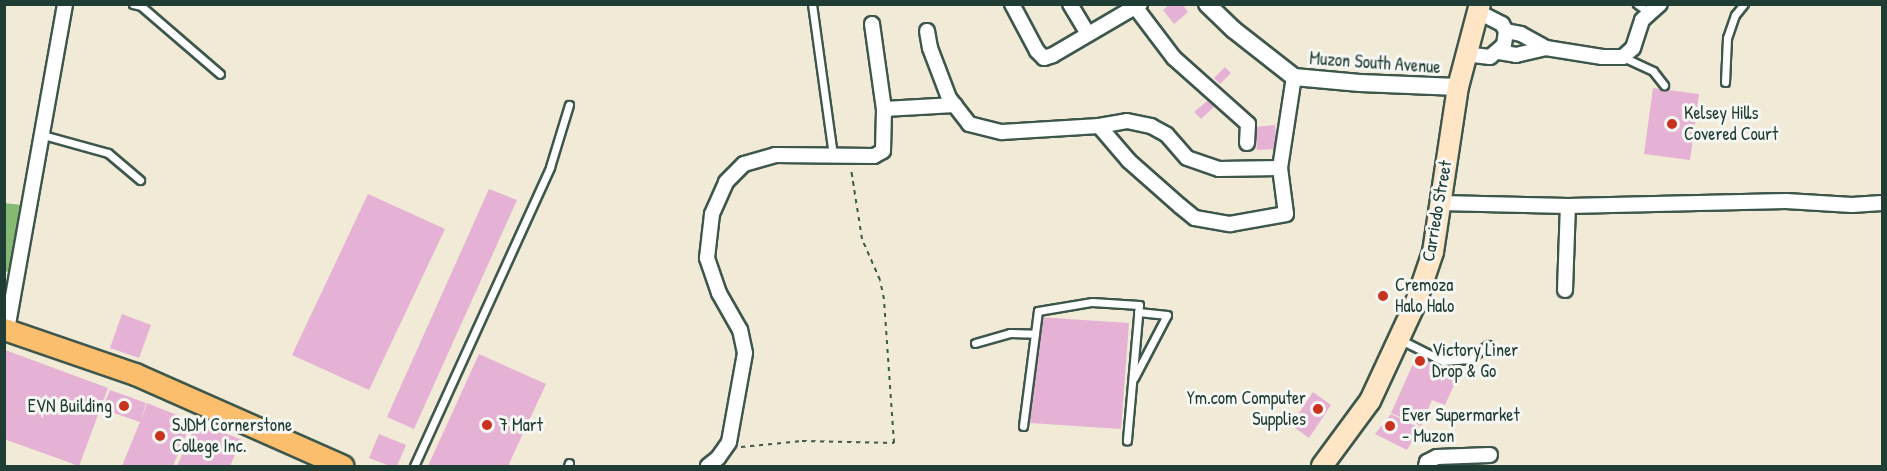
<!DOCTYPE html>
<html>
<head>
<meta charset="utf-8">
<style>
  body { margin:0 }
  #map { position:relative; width:1887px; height:471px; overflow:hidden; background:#f0ead6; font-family:"Patrick Hand",sans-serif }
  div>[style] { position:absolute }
  .forest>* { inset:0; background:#86b974 }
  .building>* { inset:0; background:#e5b2d5 }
  .path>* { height:2px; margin-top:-1px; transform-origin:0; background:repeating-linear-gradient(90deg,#3e574c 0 4.5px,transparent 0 9px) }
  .roads { filter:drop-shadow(2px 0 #3e574c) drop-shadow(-2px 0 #3e574c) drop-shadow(0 2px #3e574c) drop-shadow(0 -2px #3e574c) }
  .service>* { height:7px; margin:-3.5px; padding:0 3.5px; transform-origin:3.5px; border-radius:3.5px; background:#fff }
  .minor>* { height:14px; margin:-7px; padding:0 7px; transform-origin:7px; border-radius:7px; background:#fff }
  .tertiary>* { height:16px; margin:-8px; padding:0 8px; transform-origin:8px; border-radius:8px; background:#fff }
  .secondary>* { height:20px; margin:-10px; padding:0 10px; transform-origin:10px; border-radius:10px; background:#fde5c5 }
  .primary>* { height:21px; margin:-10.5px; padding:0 10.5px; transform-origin:10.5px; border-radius:10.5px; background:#fabe6d }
  .dots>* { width:16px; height:16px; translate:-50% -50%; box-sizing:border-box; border:3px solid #f6f6f2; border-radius:50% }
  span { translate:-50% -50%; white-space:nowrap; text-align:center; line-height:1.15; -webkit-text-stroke:6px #f6f6f2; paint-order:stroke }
  .street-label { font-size:18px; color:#1f3d34 }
  .poi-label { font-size:18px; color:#1f3d34 }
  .left { translate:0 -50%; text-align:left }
  .right { translate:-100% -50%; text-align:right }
  .frame { position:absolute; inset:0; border:6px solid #1f3d34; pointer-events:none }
</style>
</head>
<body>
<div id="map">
  <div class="forest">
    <i style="clip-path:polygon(4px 203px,22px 205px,12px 271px,5px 272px)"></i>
  </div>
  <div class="building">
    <i style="clip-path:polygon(1170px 4px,1182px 4px,1188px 12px,1174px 24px,1163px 10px)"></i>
    <i style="clip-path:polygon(1225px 67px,1231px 73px,1220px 84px,1214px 78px)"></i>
    <i style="clip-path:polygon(1653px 88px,1699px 94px,1690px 160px,1644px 154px)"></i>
    <i style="clip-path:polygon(1212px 97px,1218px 103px,1201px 119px,1194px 112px)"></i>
    <i style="clip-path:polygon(1275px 125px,1277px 149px,1257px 150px,1255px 127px)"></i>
    <i style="clip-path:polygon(489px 189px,517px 200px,414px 429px,387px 417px)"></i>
    <i style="clip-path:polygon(368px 194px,445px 229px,369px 390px,292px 355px)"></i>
    <i style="clip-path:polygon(122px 314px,151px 325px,139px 358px,110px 348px)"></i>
    <i style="clip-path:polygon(1038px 317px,1129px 323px,1121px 429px,1030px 423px)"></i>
    <i style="clip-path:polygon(5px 350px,108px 388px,79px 466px,4px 439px)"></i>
    <i style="clip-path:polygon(1418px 353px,1460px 372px,1445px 405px,1432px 400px,1421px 426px,1391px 413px)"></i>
    <i style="clip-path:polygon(479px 354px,546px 384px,508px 466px,428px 466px)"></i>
    <i style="clip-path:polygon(110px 390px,146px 403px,141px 420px,147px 403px,192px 421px,173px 466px,122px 466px,140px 422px,102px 409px)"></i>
    <i style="clip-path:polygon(1313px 392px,1331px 405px,1309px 438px,1291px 425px)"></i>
    <i style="clip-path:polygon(1391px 414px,1420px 428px,1407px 450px,1375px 434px)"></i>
    <i style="clip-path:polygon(197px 421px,242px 440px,230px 466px,177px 466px)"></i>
    <i style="clip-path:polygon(379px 434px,406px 445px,397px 466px,390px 466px,369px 458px)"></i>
  </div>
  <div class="path">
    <i style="left:741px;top:447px;width:61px;rotate:-5.6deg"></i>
    <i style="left:802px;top:441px;width:92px;rotate:1.2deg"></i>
    <i style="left:894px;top:443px;width:144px;rotate:-94deg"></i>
    <i style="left:884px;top:299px;width:19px;rotate:-102deg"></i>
    <i style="left:880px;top:280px;width:45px;rotate:-113.7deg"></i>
    <i style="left:862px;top:239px;width:71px;rotate:-98.9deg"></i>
  </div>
  <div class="roads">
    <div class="service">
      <i style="left:133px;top:4px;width:8px;rotate:14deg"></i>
      <i style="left:141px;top:6px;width:104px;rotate:40.7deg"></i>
      <i style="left:812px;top:4px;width:152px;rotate:82.1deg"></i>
      <i style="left:1637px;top:4px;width:14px;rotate:36deg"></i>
      <i style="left:1623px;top:57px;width:33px;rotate:25deg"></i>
      <i style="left:1653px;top:71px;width:18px;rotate:52deg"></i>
      <i style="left:1725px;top:82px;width:44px;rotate:-87.4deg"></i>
      <i style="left:1727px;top:38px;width:24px;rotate:-71deg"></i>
      <i style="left:1735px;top:15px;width:14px;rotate:-51deg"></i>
      <i style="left:43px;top:135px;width:67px;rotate:15.5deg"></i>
      <i style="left:108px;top:153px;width:42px;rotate:40.2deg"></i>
      <i style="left:1401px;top:340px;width:47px;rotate:26.6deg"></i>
      <i style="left:1443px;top:361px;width:27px;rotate:-4deg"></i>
      <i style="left:1470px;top:359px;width:23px;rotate:-38deg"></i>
      <i style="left:975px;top:343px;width:36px;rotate:-16deg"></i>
      <i style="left:1010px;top:333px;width:25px;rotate:2deg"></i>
      <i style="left:1134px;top:378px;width:71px;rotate:-62.4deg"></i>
      <i style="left:1167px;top:315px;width:29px;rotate:-174deg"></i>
      <i style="left:1023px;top:426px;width:116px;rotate:-82.6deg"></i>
      <i style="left:1038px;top:311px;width:55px;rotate:-9.5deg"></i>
      <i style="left:1092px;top:302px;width:47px;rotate:3.7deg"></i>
      <i style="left:1139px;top:305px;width:136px;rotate:95.1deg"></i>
      <i style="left:414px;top:466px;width:328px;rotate:-65.5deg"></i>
      <i style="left:550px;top:167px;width:65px;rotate:-73deg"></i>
      <i style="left:568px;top:466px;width:3px;rotate:-72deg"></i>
    </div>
    <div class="minor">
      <i style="left:1012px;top:4px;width:53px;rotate:62deg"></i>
      <i style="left:1037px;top:51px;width:10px;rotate:45deg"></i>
      <i style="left:1044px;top:58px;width:9px;rotate:-18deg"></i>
      <i style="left:1053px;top:55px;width:101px;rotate:-30.4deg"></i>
      <i style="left:1070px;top:4px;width:35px;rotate:59deg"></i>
      <i style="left:1133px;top:4px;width:68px;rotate:52.8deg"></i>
      <i style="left:1174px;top:58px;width:99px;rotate:41.7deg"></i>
      <i style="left:1248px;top:124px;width:19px;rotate:93deg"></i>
      <i style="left:872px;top:24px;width:86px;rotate:82deg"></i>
      <i style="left:927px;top:31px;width:17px;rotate:80deg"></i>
      <i style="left:930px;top:48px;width:53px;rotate:69.2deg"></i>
      <i style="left:949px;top:98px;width:33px;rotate:52deg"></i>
      <i style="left:969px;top:124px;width:34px;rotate:14deg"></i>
      <i style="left:1002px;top:132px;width:97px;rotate:-3.5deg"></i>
      <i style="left:1099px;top:126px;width:46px;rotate:49.4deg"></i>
      <i style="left:1129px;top:161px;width:68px;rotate:41.4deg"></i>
      <i style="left:1180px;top:206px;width:19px;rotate:39deg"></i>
      <i style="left:1195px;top:218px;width:36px;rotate:10deg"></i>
      <i style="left:1230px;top:224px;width:57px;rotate:-10.1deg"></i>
      <i style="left:1286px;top:214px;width:46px;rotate:-97.4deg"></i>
      <i style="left:1280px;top:168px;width:92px;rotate:-81.3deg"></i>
      <i style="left:1506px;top:31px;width:15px;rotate:11deg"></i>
      <i style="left:1521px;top:34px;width:29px;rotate:29deg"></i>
      <i style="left:1546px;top:48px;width:57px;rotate:9.1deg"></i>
      <i style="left:1602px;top:57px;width:21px"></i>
      <i style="left:1623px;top:57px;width:13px;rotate:-42deg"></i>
      <i style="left:1633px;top:48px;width:29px;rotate:-72deg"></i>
      <i style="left:1642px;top:20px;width:24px;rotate:-42deg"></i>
      <i style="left:1499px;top:52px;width:17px;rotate:10deg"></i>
      <i style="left:1516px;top:55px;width:31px;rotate:-13deg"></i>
      <i style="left:1465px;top:54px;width:25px;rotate:7deg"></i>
      <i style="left:1490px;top:57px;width:18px;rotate:-41deg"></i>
      <i style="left:1504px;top:45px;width:14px;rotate:-82deg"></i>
      <i style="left:1506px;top:31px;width:8px;rotate:-120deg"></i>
      <i style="left:1502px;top:24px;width:27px;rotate:-153deg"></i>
      <i style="left:1099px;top:126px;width:28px;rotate:-10deg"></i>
      <i style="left:1127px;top:121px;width:25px;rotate:12deg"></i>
      <i style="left:1151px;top:126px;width:18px;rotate:29deg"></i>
      <i style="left:1167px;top:135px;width:30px;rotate:49deg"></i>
      <i style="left:1187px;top:158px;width:34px;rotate:19deg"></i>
      <i style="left:1219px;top:169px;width:61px;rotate:-0.9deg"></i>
      <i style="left:1440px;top:203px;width:128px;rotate:1.3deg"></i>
      <i style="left:1568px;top:206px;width:218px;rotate:-1.3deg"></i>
      <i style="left:1786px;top:201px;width:66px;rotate:3.5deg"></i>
      <i style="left:1852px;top:205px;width:30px;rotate:-4deg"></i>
      <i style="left:1565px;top:290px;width:84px;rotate:-88deg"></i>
      <i style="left:7px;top:330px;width:331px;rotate:-79.9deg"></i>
      <i style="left:708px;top:466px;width:13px;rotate:-39deg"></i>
      <i style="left:718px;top:458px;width:19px;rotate:-55deg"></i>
      <i style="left:729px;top:442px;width:90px;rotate:-79.8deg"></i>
      <i style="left:745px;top:353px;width:24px;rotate:-102deg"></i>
      <i style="left:740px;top:330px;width:43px;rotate:-119.6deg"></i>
      <i style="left:719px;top:293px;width:37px;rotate:-109deg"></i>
      <i style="left:707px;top:258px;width:44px;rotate:-83.5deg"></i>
      <i style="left:712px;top:214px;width:35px;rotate:-66deg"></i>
      <i style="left:726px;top:182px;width:25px;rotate:-45deg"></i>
      <i style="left:744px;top:164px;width:32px;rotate:-16deg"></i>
      <i style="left:775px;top:155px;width:99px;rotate:0.6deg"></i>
      <i style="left:874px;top:156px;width:10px;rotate:-29deg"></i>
      <i style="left:883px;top:151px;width:42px;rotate:-88.6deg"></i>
      <i style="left:884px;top:109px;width:71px;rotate:-3.2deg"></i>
      <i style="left:1426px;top:466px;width:4px;rotate:-76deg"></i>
      <i style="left:1427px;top:462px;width:11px;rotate:-27deg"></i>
      <i style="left:1437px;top:457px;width:53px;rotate:-2.2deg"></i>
    </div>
    <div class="tertiary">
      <i style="left:1207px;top:4px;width:37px;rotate:44deg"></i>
      <i style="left:1234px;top:30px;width:76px;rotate:38.1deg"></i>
      <i style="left:1294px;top:77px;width:66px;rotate:5.2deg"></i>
      <i style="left:1360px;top:83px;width:98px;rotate:2.3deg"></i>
    </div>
    <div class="secondary">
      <i style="left:1322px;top:466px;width:81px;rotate:-53.6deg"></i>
      <i style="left:1370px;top:401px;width:109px;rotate:-65.1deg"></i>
      <i style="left:1416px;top:302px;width:53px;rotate:-71.2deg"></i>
      <i style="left:1433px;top:252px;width:167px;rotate:-81.4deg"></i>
      <i style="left:1458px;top:87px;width:86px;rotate:-75.2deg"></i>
    </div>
    <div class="primary">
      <i style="left:4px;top:329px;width:139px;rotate:19deg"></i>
      <i style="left:135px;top:374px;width:227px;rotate:23.9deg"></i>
    </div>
  </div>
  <div class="dots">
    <i style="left:1672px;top:124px;background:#c8321e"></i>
    <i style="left:1383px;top:296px;background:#c8321e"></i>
    <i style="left:1420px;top:361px;background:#c8321e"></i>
    <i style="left:124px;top:406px;background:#c8321e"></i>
    <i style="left:1318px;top:409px;background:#c8321e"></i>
    <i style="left:487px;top:425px;background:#c8321e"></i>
    <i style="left:1390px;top:426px;background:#c8321e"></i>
    <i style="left:160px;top:436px;background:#c8321e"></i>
  </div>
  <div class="street-label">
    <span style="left:1375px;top:63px;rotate:4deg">Muzon South Avenue</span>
    <span style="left:1437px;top:211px;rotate:-80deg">Carriedo Street</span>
  </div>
  <div class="poi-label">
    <span class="left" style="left:1684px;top:124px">Kelsey Hills<br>Covered Court</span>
    <span class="left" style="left:1395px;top:296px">Cremoza<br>Halo Halo</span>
    <span class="left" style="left:1432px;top:361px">Victory Liner<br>Drop &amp; Go</span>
    <span class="right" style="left:1306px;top:409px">Ym.com Computer<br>Supplies</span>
    <span class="right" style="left:112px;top:406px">EVN Building</span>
    <span class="left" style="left:1402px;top:426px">Ever Supermarket<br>- Muzon</span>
    <span class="left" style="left:499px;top:425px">7 Mart</span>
    <span class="left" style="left:172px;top:436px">SJDM Cornerstone<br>College Inc.</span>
  </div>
  <div class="frame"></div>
</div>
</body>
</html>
